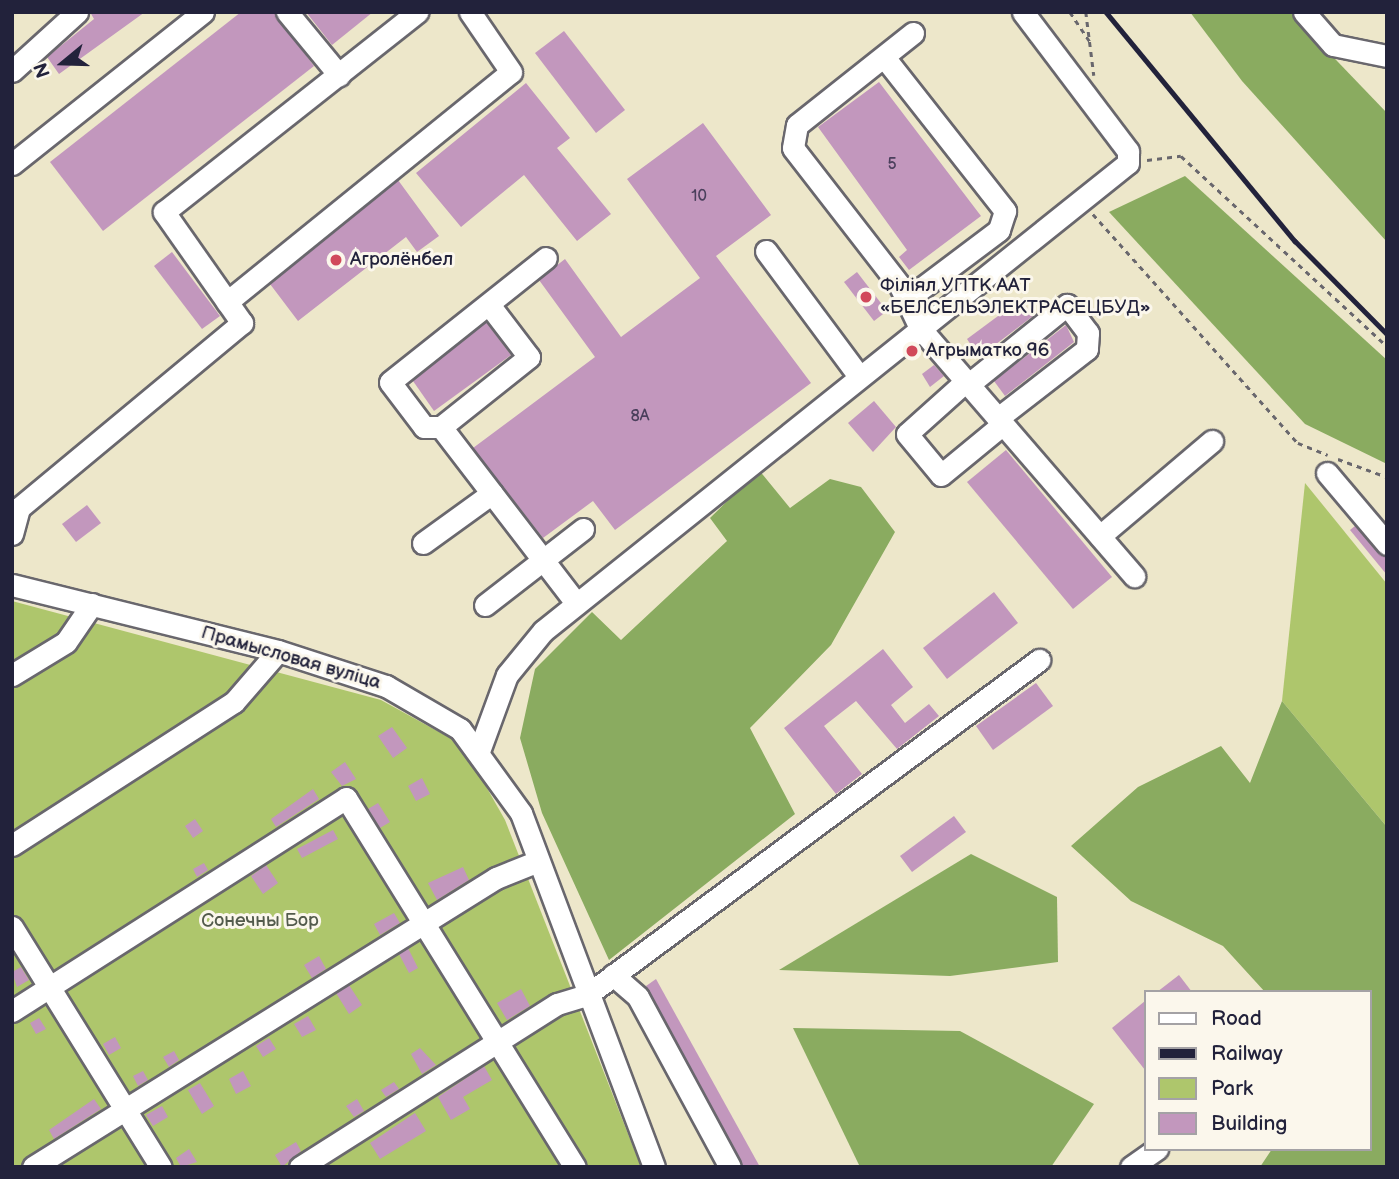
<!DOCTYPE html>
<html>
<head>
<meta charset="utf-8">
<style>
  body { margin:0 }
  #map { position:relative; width:1399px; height:1179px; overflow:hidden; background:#ede7ca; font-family:"Balsamiq Sans",sans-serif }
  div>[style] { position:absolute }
  .green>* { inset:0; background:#aec66c }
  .forest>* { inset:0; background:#8aab60 }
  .building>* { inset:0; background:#c297bd }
  .path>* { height:2.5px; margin-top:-1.25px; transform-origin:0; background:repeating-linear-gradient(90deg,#69676d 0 5px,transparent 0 10px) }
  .roads { filter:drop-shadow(2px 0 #69676d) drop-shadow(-2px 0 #69676d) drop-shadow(0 2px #69676d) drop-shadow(0 -2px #69676d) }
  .minor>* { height:21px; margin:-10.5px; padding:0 10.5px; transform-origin:10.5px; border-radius:10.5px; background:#fff }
  .rail>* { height:4.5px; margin:-2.25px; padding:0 2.25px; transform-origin:2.25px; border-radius:2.25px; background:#22223b }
  .dots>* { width:19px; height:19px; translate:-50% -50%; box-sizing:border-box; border:4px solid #fbf7ec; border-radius:50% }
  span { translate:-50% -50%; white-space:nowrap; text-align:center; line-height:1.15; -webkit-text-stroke:6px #fbf7ec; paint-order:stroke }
  .number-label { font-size:16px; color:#4a3f5c }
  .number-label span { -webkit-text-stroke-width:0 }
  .poi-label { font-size:19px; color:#22223b }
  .left { translate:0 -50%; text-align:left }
  .street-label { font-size:19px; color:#22223b }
  .park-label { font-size:19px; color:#535b4c }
  .frame { position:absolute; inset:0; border:14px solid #22223b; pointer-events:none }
  .legend { position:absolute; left:1144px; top:990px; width:228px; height:161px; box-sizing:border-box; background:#fbf7ec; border:2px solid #a4a2a5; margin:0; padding:9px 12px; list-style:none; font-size:21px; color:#22223b }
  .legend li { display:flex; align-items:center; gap:14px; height:35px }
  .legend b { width:35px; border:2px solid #a4a2a5 }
  .north { position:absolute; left:28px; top:28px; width:70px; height:70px; -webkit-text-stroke:5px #fbf7ec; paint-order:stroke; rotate:251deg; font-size:19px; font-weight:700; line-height:28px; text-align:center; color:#22223b }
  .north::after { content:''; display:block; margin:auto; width:24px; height:32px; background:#22223b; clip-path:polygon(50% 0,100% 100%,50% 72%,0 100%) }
</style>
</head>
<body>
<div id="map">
  <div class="green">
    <i style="clip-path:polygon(1305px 483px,1387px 584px,1387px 827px,1282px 701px)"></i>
    <i style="clip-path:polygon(12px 601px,381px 700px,450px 738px,470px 758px,505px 820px,641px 1167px,12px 1167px)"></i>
  </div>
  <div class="forest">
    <i style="clip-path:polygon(1190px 12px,1290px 12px,1387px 113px,1387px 242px,1242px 81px)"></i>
    <i style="clip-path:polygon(1185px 176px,1387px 360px,1387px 464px,1305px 424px,1109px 212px)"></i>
    <i style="clip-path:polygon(759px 470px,790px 508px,830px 479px,861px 487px,895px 532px,831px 645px,750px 728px,795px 814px,609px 960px,542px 813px,520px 738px,535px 669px,592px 612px,621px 640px,727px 541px,710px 518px)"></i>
    <i style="clip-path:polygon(1282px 701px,1387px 827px,1387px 1167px,1260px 1167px,1272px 1149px,1369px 1149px,1369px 992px,1265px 992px,1223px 946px,1131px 901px,1071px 846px,1138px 787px,1221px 746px,1250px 783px)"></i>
    <i style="clip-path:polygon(971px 854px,1057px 897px,1058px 962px,950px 976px,779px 970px)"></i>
    <i style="clip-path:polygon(793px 1028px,960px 1031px,1094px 1104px,1051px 1167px,860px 1167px)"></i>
  </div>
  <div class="building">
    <i style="clip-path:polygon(90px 12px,145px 12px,59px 74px,47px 57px,94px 19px)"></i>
    <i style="clip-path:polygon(241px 12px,274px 12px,314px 66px,103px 231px,50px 162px)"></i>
    <i style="clip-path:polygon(306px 12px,373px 12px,332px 45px)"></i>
    <i style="clip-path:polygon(564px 31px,625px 110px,596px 133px,535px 53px)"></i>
    <i style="clip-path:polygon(879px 82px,981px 216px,909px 270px,899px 257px,907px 250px,818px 127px)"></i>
    <i style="clip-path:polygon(526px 83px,570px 138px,557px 148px,611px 214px,577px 241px,524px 175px,461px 227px,416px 173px)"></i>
    <i style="clip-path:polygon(703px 123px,771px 215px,716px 256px,811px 383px,615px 530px,593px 501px,543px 538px,473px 448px,595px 357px,539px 280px,556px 266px,565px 259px,621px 337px,700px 278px,627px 179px)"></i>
    <i style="clip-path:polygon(398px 180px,439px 236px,417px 252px,406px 237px,298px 321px,270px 284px)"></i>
    <i style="clip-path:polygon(172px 252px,220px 316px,202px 329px,154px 266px)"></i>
    <i style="clip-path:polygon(857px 272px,887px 311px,874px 321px,844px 282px)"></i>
    <i style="clip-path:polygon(1021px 299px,1033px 316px,979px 357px,967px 339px)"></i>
    <i style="clip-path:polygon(486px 322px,511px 355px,434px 411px,413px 381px)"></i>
    <i style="clip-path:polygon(1066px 325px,1074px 342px,1005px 396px,994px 381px)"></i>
    <i style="clip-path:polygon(934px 365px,944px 376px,930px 387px,922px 374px)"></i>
    <i style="clip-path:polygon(874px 401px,896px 427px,873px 452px,848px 423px)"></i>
    <i style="clip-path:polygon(1006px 450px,1112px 577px,1073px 609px,967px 482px)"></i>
    <i style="clip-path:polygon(87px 505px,101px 523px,76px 542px,62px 524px)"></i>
    <i style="clip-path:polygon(1355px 526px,1387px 557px,1387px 575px,1350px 530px)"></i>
    <i style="clip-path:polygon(994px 592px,1018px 623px,947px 679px,923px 648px)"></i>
    <i style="clip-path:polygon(883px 649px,913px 687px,891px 705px,905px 723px,929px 704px,939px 716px,897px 749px,856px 701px,824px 726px,862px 774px,836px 794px,784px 728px)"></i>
    <i style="clip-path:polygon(1036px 683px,1053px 706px,993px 750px,976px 726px)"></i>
    <i style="clip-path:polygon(392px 727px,407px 748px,393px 758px,378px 736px)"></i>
    <i style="clip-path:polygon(345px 762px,356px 779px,342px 786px,331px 772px)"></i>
    <i style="clip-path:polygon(422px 778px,430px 794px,416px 801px,408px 786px)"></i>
    <i style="clip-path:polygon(313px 789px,319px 799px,276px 827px,271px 819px)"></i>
    <i style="clip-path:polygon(378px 803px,390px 822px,380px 828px,368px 809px)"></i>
    <i style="clip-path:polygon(954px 816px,966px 832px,912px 872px,900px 856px)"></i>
    <i style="clip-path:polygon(195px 819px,203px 831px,193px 838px,185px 826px)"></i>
    <i style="clip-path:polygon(333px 830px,338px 839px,302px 858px,297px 849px)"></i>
    <i style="clip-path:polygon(204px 863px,208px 870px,197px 877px,193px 869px)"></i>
    <i style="clip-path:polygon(266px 865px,278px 883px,263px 894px,251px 876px)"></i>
    <i style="clip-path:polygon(463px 867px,469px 880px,437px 900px,428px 883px)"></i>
    <i style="clip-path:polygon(394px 913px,400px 923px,380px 935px,374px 924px)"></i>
    <i style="clip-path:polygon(408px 948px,418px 968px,409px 973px,399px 954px)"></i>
    <i style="clip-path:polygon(319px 956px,326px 969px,312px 978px,304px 965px)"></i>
    <i style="clip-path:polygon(21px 967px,29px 980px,17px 987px,12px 972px)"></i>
    <i style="clip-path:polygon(1179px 975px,1192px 992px,1157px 992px)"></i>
    <i style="clip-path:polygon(656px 979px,760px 1167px,743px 1167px,646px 986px)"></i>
    <i style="clip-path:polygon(349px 985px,362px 1005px,349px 1014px,336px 993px)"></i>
    <i style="clip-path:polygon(521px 989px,530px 1006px,507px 1020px,497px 1003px)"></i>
    <i style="clip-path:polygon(1145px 1001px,1145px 1070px,1112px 1028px)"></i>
    <i style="clip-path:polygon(308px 1016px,316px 1030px,302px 1037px,294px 1024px)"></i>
    <i style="clip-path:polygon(39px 1018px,46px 1029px,36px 1034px,30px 1023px)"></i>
    <i style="clip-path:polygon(115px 1037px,121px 1048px,109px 1055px,103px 1044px)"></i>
    <i style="clip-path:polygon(269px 1038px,276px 1049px,263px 1057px,256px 1046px)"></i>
    <i style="clip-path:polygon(420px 1048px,436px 1065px,422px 1074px,411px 1054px)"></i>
    <i style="clip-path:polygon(174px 1051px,179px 1060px,169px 1067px,163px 1057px)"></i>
    <i style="clip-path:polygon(484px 1066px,492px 1080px,463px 1097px,470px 1109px,451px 1120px,438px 1097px)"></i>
    <i style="clip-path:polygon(143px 1071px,148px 1080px,138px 1086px,133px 1076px)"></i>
    <i style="clip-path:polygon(243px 1071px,251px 1086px,236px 1094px,229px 1079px)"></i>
    <i style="clip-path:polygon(394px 1082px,399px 1089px,386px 1097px,381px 1090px)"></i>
    <i style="clip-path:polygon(200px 1083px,214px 1106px,202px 1114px,188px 1090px)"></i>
    <i style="clip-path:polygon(94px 1099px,101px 1109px,54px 1139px,49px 1130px)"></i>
    <i style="clip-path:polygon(357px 1099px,364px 1111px,354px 1117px,346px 1106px)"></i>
    <i style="clip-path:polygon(162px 1106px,168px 1117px,153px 1126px,146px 1115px)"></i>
    <i style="clip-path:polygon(415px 1113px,426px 1131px,380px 1159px,370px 1143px)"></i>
    <i style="clip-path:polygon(296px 1142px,301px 1151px,282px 1167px,275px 1155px)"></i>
    <i style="clip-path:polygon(189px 1149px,197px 1162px,181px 1167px,176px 1158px)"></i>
  </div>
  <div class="path">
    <i style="left:1070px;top:12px;width:36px;rotate:56deg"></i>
    <i style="left:1086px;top:12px;width:64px;rotate:82.8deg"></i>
    <i style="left:1147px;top:160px;width:34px;rotate:-7deg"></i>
    <i style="left:1181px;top:156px;width:280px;rotate:42.7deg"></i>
    <i style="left:1093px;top:214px;width:307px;rotate:48.2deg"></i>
    <i style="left:1298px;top:443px;width:32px;rotate:22deg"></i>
    <i style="left:1338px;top:459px;width:52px;rotate:20.2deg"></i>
  </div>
  <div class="roads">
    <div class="minor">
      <i style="left:287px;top:12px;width:82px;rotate:50.5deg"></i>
      <i style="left:1304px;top:12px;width:44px;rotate:48.7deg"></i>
      <i style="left:1333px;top:45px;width:55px;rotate:11.5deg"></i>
      <i style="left:913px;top:33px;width:148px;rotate:141.6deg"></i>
      <i style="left:797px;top:125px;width:23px;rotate:100deg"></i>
      <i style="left:793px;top:148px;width:175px;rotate:52.2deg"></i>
      <i style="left:900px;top:286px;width:47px;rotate:64.5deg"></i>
      <i style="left:920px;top:328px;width:328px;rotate:49.2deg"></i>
      <i style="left:884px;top:57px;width:196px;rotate:51.8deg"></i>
      <i style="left:1005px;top:211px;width:20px;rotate:108deg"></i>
      <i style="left:999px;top:230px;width:115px;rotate:143.1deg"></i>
      <i style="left:12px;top:71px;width:88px;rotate:-42.2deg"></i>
      <i style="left:12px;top:164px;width:244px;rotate:-38.5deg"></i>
      <i style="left:766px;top:251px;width:154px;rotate:53.4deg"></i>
      <i style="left:227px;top:302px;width:365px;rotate:-39deg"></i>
      <i style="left:511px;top:72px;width:73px;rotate:-124.3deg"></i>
      <i style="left:490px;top:306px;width:64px;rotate:52.6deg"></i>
      <i style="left:529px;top:357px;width:112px;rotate:141.5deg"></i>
      <i style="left:441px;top:427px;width:17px;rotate:180deg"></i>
      <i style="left:424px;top:427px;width:56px;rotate:-127.1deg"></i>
      <i style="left:390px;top:382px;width:199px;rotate:-38.5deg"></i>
      <i style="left:966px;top:381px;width:79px;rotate:138.1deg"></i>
      <i style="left:907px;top:434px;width:53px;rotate:50.3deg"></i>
      <i style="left:941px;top:475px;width:80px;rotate:-39.4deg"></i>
      <i style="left:969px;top:384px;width:126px;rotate:-38.9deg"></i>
      <i style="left:1067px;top:305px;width:35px;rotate:53deg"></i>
      <i style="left:1088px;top:333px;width:16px;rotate:94deg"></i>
      <i style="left:1087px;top:349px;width:113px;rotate:142.2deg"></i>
      <i style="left:441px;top:427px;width:222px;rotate:52.5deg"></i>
      <i style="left:1327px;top:473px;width:93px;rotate:49.8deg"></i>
      <i style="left:12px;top:534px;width:27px;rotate:-75deg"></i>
      <i style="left:19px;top:508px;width:290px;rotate:-39.7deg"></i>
      <i style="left:242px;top:323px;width:136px;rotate:-125.1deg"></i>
      <i style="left:164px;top:212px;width:323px;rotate:-38.3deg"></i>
      <i style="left:1100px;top:536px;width:147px;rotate:-40.3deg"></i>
      <i style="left:423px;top:543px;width:85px;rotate:-35.9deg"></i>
      <i style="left:12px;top:585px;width:274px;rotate:13.9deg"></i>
      <i style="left:278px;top:651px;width:114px;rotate:18deg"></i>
      <i style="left:386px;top:686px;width:86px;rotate:30.2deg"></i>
      <i style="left:460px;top:729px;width:104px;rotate:54deg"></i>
      <i style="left:521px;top:813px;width:378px;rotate:69.4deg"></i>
      <i style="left:485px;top:605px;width:124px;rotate:-37.8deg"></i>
      <i style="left:12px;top:675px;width:63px;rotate:-31.4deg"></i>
      <i style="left:66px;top:642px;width:46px;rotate:-55.6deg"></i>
      <i style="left:479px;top:751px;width:81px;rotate:-69.8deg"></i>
      <i style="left:507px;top:675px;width:57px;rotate:-50.7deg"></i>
      <i style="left:543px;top:631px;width:749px;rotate:-38.66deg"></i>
      <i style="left:1128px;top:163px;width:12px;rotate:-90deg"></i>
      <i style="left:1128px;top:151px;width:174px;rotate:-127.1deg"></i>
      <i style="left:12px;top:845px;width:264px;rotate:-32.8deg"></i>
      <i style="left:234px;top:702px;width:67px;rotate:-49.2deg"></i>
      <i style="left:12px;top:927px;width:282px;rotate:58.2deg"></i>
      <i style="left:613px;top:975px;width:33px;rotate:41deg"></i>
      <i style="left:638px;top:997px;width:193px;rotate:61.6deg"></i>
      <i style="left:12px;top:1011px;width:396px;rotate:-32.5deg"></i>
      <i style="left:346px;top:798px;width:434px;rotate:58.2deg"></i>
      <i style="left:33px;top:1167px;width:546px;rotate:-31.97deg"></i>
      <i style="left:496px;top:878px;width:45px;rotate:-22deg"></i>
      <i style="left:300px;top:1167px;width:304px;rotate:-32.4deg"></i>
      <i style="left:557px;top:1004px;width:31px;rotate:-17deg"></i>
      <i style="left:587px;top:995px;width:563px;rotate:-36.54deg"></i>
      <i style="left:1131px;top:1167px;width:32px;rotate:-35deg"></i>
    </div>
  </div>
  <div class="rail">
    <i style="left:1106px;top:12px;width:297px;rotate:50.5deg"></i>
    <i style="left:1295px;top:241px;width:131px;rotate:45.3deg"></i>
  </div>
  <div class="dots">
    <i style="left:336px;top:260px;background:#d1495b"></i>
    <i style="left:866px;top:297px;background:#d1495b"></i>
    <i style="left:912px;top:351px;background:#d1495b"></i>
  </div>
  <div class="number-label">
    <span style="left:892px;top:165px">5</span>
    <span style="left:699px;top:197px">10</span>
    <span style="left:640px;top:417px">8А</span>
  </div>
  <div class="poi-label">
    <span class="left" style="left:350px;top:260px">Агролёнбел</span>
    <span class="left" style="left:880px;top:297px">Філіял УПТК ААТ<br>«БЕЛСЕЛЬЭЛЕКТРАСЕЦБУД»</span>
    <span class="left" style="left:926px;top:351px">Агрыматко 96</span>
  </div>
  <div class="street-label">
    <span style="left:291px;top:658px;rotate:16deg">Прамысловая вуліца</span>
  </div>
  <div class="park-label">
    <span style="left:260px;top:921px">Сонечны Бор</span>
  </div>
  <div class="frame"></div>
  <ul class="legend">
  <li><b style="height:9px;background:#fff"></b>Road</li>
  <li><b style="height:9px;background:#22223b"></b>Railway</li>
  <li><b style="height:19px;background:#aec66c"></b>Park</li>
  <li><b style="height:19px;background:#c297bd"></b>Building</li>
  </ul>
  <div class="north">N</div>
</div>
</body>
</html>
